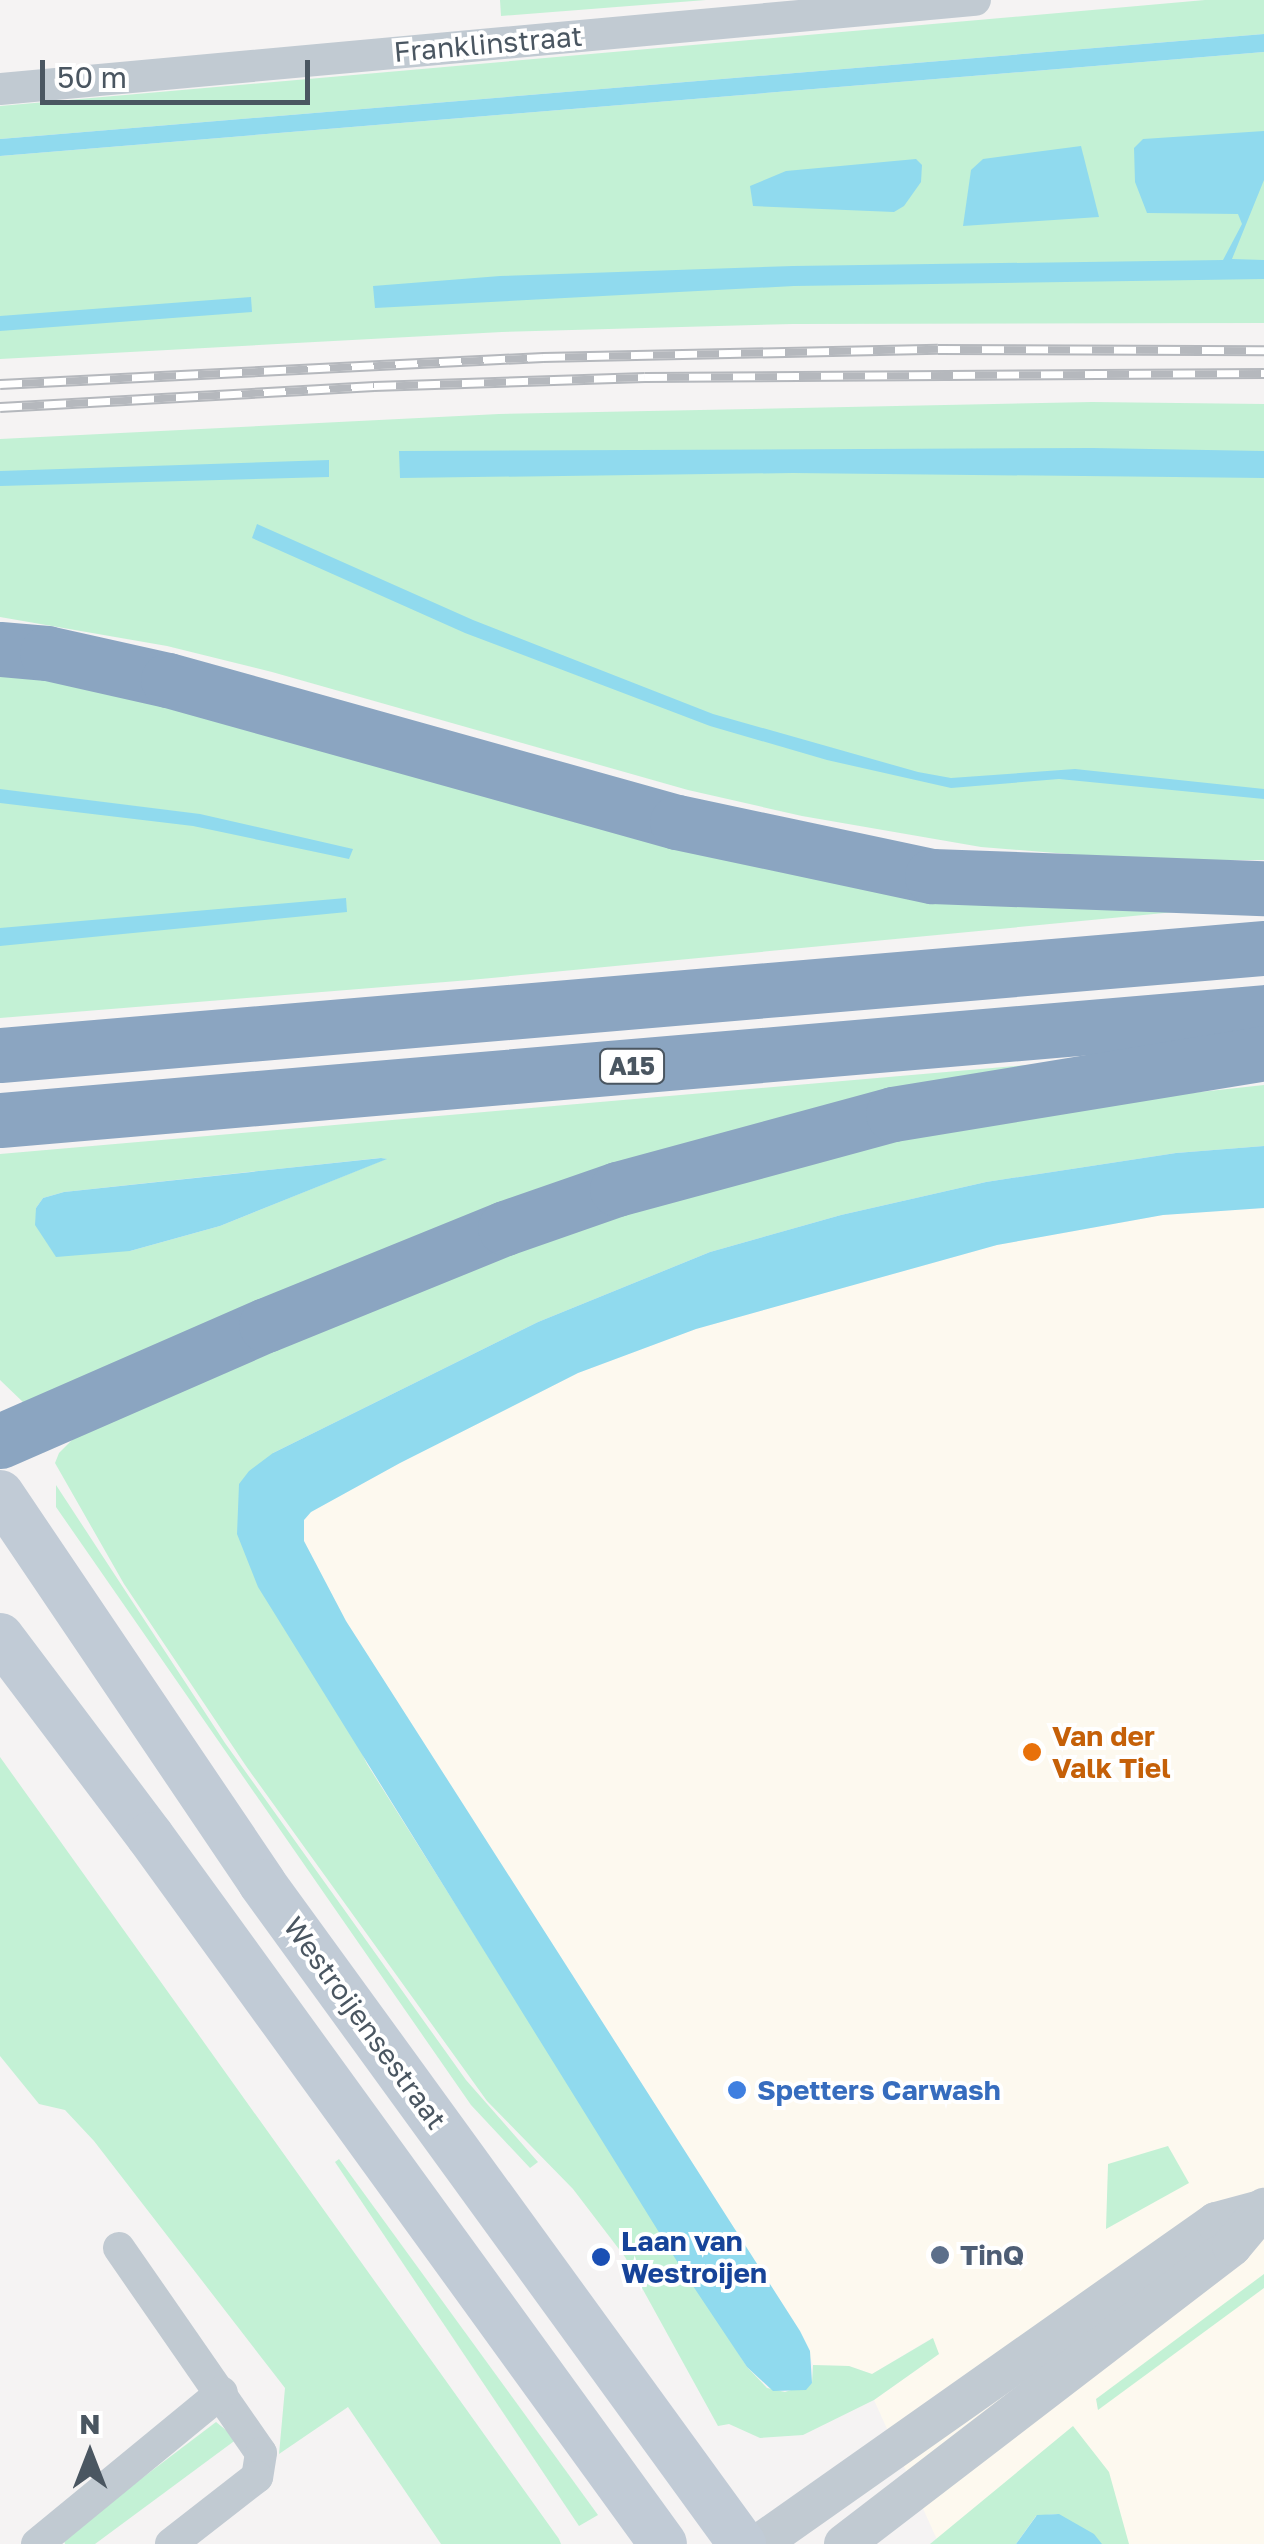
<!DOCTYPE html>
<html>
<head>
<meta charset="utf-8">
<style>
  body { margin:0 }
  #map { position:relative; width:1264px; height:2544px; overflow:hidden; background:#f5f3f3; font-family:"Golos Text",sans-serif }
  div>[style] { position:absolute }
  .commercial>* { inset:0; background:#fdf9ef }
  .green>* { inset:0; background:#c3f1d5 }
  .water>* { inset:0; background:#90daee }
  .minor>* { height:32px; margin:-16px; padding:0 16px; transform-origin:16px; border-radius:16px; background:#c1cad2 }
  .tertiary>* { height:40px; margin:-20px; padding:0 20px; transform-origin:20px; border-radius:20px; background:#c1cad2 }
  .secondary>* { height:48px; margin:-24px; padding:0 24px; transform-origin:24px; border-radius:24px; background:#c1cbd6 }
  .motorway>* { height:55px; margin:-27.5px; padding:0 27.5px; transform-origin:27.5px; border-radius:27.5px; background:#8ba5c1 }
  .rail>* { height:11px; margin-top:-5.5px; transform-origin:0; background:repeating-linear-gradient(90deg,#fff 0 22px,#b5b8bd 0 44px); box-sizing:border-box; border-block:2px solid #b5b8bd }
  .dots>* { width:28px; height:28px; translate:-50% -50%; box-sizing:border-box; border:5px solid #fff; border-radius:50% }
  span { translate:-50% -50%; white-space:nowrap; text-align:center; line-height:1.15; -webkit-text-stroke:8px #fff; paint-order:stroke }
  .shield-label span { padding:2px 8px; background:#fff; border:2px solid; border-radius:8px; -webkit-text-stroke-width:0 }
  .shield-label { font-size:25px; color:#4a5661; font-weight:700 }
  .street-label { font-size:28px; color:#4a5661 }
  .food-label { font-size:28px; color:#c56008; font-weight:700 }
  .left { translate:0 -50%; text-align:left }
  .shop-label { font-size:28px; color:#366cbe; font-weight:700 }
  .transit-label { font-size:28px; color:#164399; font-weight:700 }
  .service-label { font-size:28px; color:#4e5e75; font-weight:700 }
  .north { position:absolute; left:40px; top:2404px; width:100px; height:100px; -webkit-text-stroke:8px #fff; paint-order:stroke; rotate:0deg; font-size:28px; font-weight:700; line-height:40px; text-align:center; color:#4a5661 }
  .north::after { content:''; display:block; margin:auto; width:35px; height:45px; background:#4a5661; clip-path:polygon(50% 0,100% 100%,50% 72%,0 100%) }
  .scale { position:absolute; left:40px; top:60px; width:270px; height:45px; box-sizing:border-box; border:5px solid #4a5661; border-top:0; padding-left:12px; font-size:30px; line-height:35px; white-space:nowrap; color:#4a5661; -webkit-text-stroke:8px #fff; paint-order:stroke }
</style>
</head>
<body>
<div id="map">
  <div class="commercial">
    <i style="clip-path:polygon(1264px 1208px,1264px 2544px,1102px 2544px,1059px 2514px,1036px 2516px,1016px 2544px,939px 2544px,874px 2400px,939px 2354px,932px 2338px,872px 2374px,849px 2366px,813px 2365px,800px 2331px,346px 1621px,304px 1541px,304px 1520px,311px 1512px,400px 1463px,578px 1373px,696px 1329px,997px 1245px,1163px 1215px)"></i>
  </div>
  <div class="green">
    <i style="clip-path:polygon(500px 0,706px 0,501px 16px)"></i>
    <i style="clip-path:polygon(1205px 0,1264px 0,1264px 34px,0 139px,0 106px)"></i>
    <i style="clip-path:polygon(1264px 52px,1264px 323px,793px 324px,502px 332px,0 359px,0 156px)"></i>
    <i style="clip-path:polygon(1092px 402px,1264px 404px,1264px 860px,1142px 860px,981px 847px,802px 816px,688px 790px,272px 672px,167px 646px,0 617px,0 439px,499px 414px)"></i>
    <i style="clip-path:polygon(0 672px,86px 683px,428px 767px,1237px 906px,470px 980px,0 1018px)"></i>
    <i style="clip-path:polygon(evenodd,1120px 1057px,25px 1404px,0 1380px,0 1154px,1120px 1057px,380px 1158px,386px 1159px,220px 1226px,130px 1251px,36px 1208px,43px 1198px,64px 1192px,380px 1158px)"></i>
    <i style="clip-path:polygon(1264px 1085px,1264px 1146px,1176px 1153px,986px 1182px,841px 1215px,710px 1252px,538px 1322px,273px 1453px,356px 1741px,367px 1764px,747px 2367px,767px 2388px,785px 2392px,812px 2383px,813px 2365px,849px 2366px,872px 2374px,933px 2338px,939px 2354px,874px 2400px,803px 2435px,760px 2438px,729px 2424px,718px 2426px,625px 2257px,573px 2189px,487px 2101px,246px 1766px,124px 1584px,55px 1463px,59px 1453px,85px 1427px,605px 1215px,843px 1147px,1100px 1103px)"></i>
    <i style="clip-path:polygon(56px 1485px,225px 1743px,466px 2080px,538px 2162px,530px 2168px,471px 2105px,56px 1507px)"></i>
    <i style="clip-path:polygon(0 1757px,559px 2539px,561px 2544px,441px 2544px,348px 2407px,279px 2454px,285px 2388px,94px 2141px,65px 2110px,39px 2104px,0 2056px)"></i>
    <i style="clip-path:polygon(1168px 2146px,1189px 2183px,1106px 2229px,1108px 2164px)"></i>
    <i style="clip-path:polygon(339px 2159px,598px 2515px,579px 2526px,335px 2162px)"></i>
    <i style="clip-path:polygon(1264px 2274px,1264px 2288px,1098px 2410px,1096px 2399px)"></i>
    <i style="clip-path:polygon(216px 2422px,237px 2439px,95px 2544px,65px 2544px,63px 2538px)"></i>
    <i style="clip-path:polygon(1073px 2426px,1109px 2472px,1129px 2544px,1101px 2544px,1056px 2514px,1036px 2516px,1016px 2544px,930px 2544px)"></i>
  </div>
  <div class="water">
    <i style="clip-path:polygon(1264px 34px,1264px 52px,0 156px,0 139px)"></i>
    <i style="clip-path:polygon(1264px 131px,1264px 180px,1232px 259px,1264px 260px,1264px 279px,794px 286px,375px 308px,373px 286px,500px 276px,793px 266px,1223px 260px,1242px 224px,1238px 214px,1147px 213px,1135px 182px,1134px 148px,1143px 139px)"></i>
    <i style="clip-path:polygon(1081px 146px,1099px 217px,963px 226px,971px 170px,983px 159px)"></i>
    <i style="clip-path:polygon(916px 159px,922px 165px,921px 182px,904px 206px,894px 212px,753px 206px,750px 186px,786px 171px)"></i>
    <i style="clip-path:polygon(251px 297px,252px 312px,0 331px,0 316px)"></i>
    <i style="clip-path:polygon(1093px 448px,1264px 451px,1264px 478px,793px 473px,400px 478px,399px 451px)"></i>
    <i style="clip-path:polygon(329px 460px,329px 477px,0 486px,0 471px)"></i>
    <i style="clip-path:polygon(257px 524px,473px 620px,713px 714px,918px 772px,951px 778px,1075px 769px,1264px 789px,1264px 799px,1059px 779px,951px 788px,827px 760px,710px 726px,465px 633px,252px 538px)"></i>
    <i style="clip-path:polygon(0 789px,200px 814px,353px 849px,349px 859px,193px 826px,0 803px)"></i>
    <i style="clip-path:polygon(346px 898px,347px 912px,0 946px,0 928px)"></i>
    <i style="clip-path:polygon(1264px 1146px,1264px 1208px,1163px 1215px,997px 1245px,696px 1329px,578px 1373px,400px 1463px,311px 1512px,304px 1520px,304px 1541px,346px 1621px,800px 2331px,810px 2351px,812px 2383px,806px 2390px,773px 2391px,747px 2367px,683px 2271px,258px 1587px,237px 1534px,239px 1484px,249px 1471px,273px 1453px,538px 1322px,710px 1252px,841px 1215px,986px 1182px,1176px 1153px)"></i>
    <i style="clip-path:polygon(381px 1158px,387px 1159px,220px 1226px,130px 1251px,56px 1257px,35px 1225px,36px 1208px,43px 1198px,64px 1192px)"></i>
    <i style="clip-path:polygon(1059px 2514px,1094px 2534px,1102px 2544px,1016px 2544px,1037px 2515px)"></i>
  </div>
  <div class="minor">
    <i style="left:0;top:89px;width:979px;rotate:-5.22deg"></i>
    <i style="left:119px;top:2248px;width:249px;rotate:55.3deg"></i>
    <i style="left:261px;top:2453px;width:24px;rotate:99deg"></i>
    <i style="left:257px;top:2477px;width:109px;rotate:142.1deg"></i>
    <i style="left:37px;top:2544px;width:239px;rotate:-39.4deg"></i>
  </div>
  <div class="tertiary">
    <i style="left:759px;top:2544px;width:559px;rotate:-35.17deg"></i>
    <i style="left:1216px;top:2222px;width:47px;rotate:-14.9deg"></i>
    <i style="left:844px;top:2544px;width:489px;rotate:-37.5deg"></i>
    <i style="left:1232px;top:2246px;width:50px;rotate:-49.9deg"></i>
  </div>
  <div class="secondary">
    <i style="left:0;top:1494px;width:469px;rotate:56deg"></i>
    <i style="left:262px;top:1883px;width:817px;rotate:54.01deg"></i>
    <i style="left:0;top:1637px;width:249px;rotate:53deg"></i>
    <i style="left:150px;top:1836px;width:874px;rotate:54.07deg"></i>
  </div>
  <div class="motorway">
    <i style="left:0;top:649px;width:47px;rotate:4.9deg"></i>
    <i style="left:47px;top:653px;width:124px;rotate:12.6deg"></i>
    <i style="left:168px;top:680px;width:528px;rotate:15.59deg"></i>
    <i style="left:677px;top:822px;width:261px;rotate:12deg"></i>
    <i style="left:932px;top:876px;width:332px;rotate:2.1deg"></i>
    <i style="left:0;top:1055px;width:1269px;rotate:-4.84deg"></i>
    <i style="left:0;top:1120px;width:1269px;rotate:-4.88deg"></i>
    <i style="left:0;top:1441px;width:290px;rotate:-23.6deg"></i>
    <i style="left:266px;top:1325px;width:258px;rotate:-22.1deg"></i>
    <i style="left:505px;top:1228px;width:119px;rotate:-19.2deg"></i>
    <i style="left:617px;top:1189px;width:286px;rotate:-15.2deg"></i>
    <i style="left:893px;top:1114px;width:376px;rotate:-9.3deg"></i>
  </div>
  <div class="rail">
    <i style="left:0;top:384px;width:544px;rotate:-2.85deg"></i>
    <i style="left:543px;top:357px;width:395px;rotate:-1.2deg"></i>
    <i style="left:938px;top:349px;width:326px;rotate:0.2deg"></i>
    <i style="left:0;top:407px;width:375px;rotate:-3.2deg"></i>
    <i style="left:374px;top:386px;width:271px;rotate:-1.9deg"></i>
    <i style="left:645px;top:377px;width:619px;rotate:-0.37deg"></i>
  </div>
  <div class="dots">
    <i style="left:1032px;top:1752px;background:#e8710a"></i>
    <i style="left:737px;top:2090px;background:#3f7fe0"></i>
    <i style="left:940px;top:2255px;background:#5c6f8a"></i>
    <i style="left:601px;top:2257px;background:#1a4fb4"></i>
  </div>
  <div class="shield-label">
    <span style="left:632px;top:1066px">A15</span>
  </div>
  <div class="street-label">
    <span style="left:488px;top:44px;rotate:-5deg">Franklinstraat</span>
    <span style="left:365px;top:2023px;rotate:54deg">Westroijensestraat</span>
  </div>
  <div class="food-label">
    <span class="left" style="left:1052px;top:1752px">Van der<br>Valk Tiel</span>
  </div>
  <div class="shop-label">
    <span class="left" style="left:757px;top:2090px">Spetters Carwash</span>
  </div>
  <div class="transit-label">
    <span class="left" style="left:621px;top:2257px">Laan van<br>Westroijen</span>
  </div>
  <div class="service-label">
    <span class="left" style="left:960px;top:2255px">TinQ</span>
  </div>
  <div class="north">N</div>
  <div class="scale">50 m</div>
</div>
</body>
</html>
